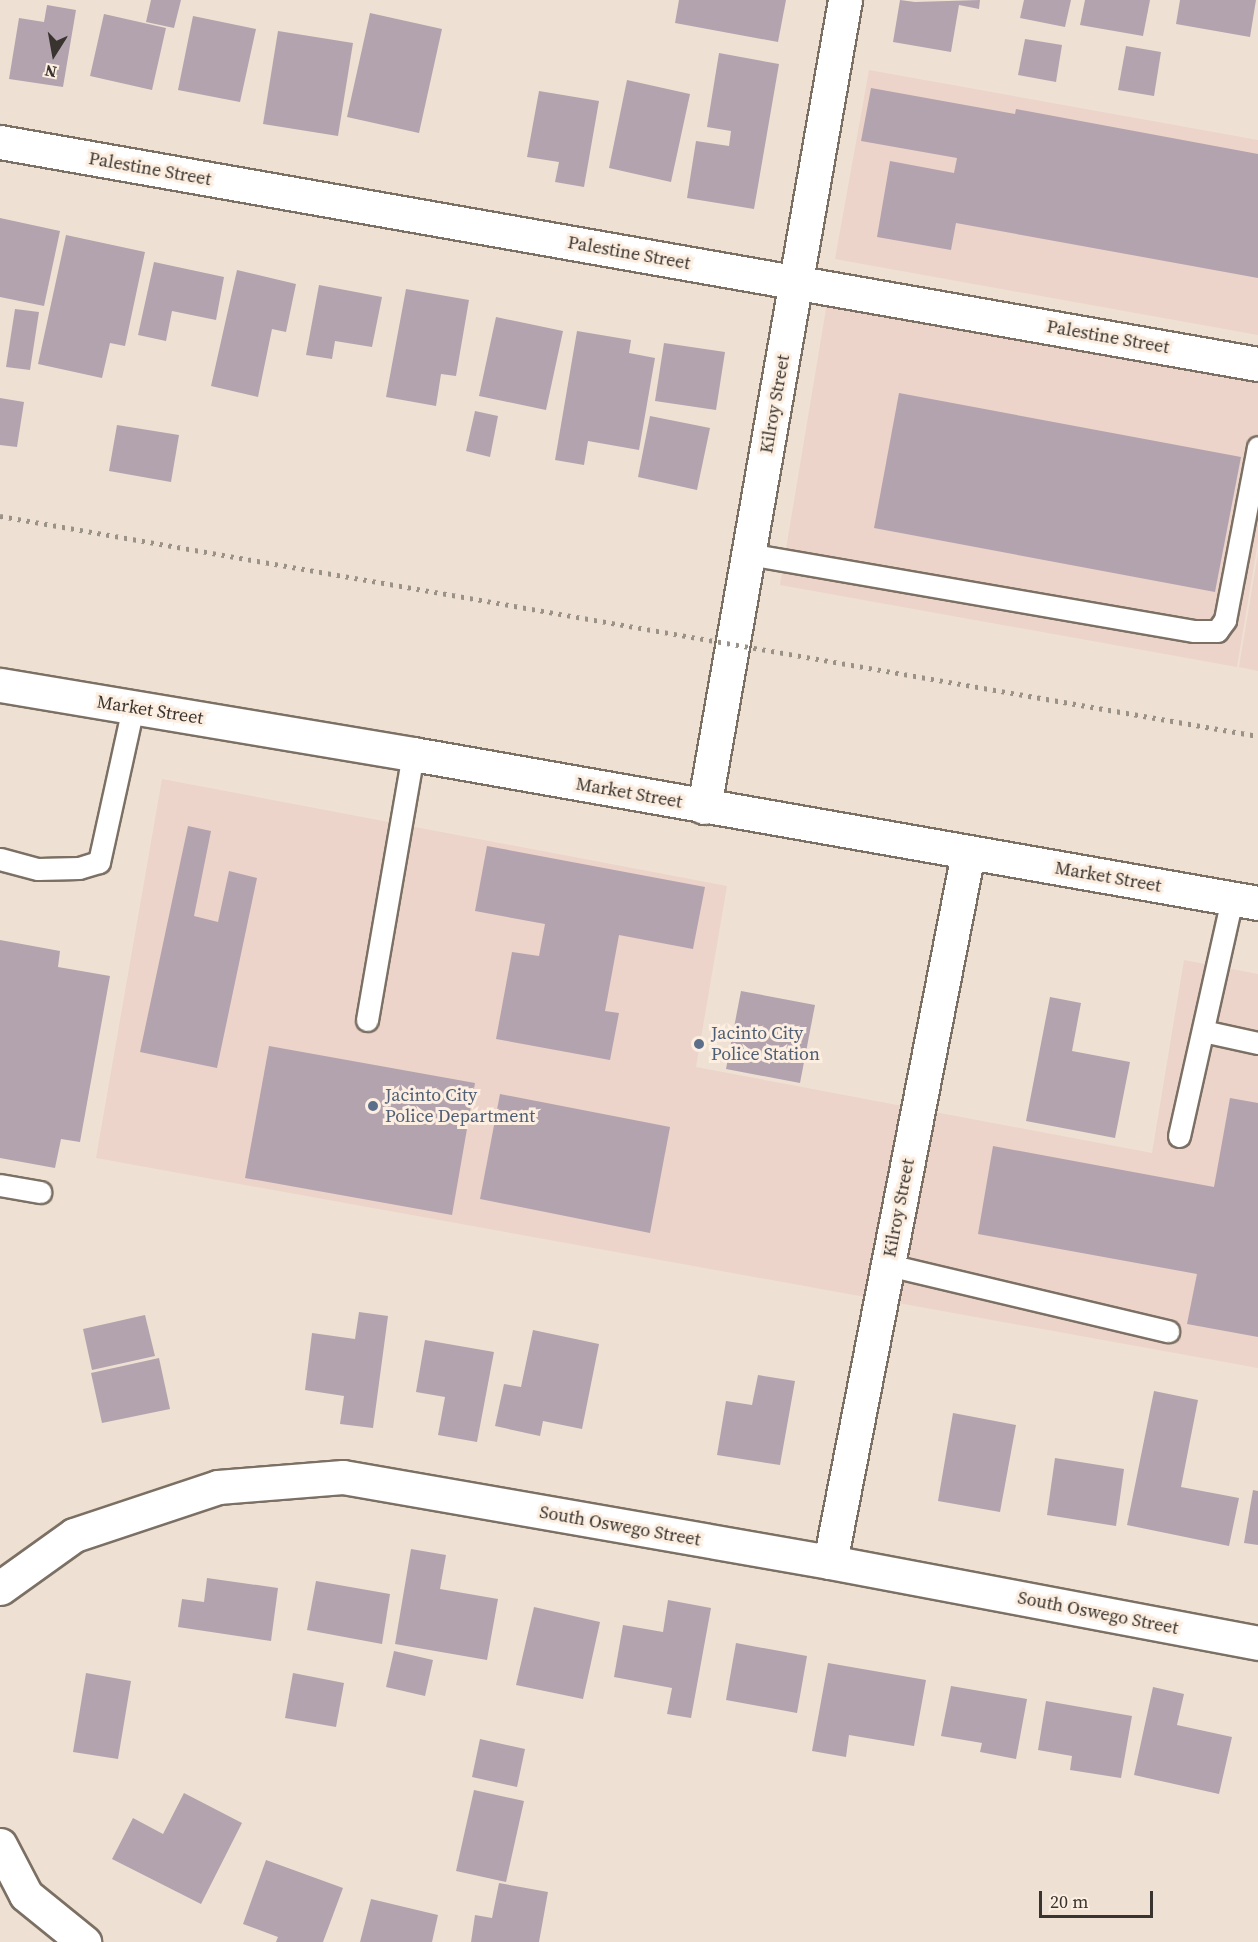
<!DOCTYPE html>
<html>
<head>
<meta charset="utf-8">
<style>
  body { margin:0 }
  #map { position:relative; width:1258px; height:1942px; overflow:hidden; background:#eee1d3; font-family:"Source Serif 4",serif }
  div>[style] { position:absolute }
  .commercial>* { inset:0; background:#ecd4ca }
  .building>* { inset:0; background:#b3a3ae }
  .roads { filter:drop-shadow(2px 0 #7c7064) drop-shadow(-2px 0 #7c7064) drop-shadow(0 2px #7c7064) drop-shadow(0 -2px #7c7064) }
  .lane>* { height:21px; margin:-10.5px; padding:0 10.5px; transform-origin:10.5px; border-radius:10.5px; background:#fff }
  .street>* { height:33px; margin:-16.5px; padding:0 16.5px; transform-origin:16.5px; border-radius:16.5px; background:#fff }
  .secondary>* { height:33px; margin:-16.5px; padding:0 16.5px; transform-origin:16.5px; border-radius:16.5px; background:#fff }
  .rail>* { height:4.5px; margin-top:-2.25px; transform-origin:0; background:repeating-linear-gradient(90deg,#9a9187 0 3px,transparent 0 9px) }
  .dots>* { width:16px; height:16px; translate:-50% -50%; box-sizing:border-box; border:3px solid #fceee0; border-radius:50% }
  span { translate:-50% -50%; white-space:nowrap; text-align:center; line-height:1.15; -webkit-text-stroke:6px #fceee0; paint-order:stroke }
  .street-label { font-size:18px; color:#39342f }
  .service-label { font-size:18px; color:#4e5e75 }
  .left { translate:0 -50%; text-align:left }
  .north { position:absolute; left:24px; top:24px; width:60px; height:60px; -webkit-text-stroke:4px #fceee0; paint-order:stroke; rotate:191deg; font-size:16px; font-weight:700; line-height:24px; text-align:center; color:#39342f }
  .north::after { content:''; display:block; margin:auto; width:21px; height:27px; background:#39342f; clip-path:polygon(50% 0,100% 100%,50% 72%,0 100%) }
  .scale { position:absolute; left:1039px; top:1891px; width:114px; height:27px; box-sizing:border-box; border:3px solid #39342f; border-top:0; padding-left:8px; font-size:18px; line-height:21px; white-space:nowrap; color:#39342f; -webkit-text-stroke:4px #fceee0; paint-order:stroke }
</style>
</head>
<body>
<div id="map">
  <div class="commercial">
    <i style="clip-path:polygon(869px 70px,1258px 140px,1258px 335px,835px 259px)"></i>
    <i style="clip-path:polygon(827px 303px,1258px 377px,1258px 542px,1237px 667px,780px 585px)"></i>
    <i style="clip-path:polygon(1258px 553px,1258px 671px,1239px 667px)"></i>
    <i style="clip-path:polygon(162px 779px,727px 886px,696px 1067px,1152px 1153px,1184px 960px,1258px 974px,1258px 1368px,96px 1158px)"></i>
  </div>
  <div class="building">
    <i style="clip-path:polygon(151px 0,181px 0,174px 28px,146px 22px)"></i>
    <i style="clip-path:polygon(679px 0,786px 0,778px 42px,675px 23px)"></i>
    <i style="clip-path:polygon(900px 0,915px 2px,980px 0,979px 9px,959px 5px,951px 52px,893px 42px)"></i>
    <i style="clip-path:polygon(1024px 0,1071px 0,1065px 27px,1020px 18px)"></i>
    <i style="clip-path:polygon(1085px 0,1150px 0,1143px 36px,1080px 25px)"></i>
    <i style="clip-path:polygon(1180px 0,1256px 0,1250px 37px,1176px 24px)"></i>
    <i style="clip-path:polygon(47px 5px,76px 10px,63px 87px,9px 79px,19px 18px,44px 22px)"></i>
    <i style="clip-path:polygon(370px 13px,442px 29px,419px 133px,347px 117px)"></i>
    <i style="clip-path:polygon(104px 14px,166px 28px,152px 90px,90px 76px)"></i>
    <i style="clip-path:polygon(193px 16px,256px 29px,240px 102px,178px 90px)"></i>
    <i style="clip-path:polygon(278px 31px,353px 43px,338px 136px,263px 124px)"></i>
    <i style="clip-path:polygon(1025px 39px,1062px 45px,1056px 82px,1018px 75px)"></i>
    <i style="clip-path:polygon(1126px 46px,1161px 52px,1154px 96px,1118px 90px)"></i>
    <i style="clip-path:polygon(719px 53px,779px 64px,754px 209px,687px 198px,696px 141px,729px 146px,731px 131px,707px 127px)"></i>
    <i style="clip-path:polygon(627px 80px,690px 94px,671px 182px,609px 168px)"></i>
    <i style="clip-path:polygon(871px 88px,1015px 114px,1016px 109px,1258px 154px,1258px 278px,956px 223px,951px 250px,877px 237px,890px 161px,954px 173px,957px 158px,861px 141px)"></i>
    <i style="clip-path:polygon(539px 91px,599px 101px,584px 187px,555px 182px,559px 162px,527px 157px)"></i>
    <i style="clip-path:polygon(0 218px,60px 231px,44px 306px,0 297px)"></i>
    <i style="clip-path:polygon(66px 235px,145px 252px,125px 346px,110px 343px,102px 378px,38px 364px)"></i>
    <i style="clip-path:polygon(154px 262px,224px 277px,216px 320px,172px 311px,166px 341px,138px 335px)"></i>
    <i style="clip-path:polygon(237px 270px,296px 284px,286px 332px,272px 329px,258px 397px,211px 386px)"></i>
    <i style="clip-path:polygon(319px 285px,382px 297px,372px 347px,335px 341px,332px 359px,306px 355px)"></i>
    <i style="clip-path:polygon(406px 289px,469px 300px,456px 376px,441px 374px,436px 406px,386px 397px)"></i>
    <i style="clip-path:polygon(15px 309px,39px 312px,30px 370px,6px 367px)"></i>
    <i style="clip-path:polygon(496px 317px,563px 331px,546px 410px,479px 396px)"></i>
    <i style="clip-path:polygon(577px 331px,631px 340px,629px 353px,655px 358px,639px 450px,588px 441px,584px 465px,555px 460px)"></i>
    <i style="clip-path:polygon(664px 343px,725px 352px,716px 410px,655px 401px)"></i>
    <i style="clip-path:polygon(899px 393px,1241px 457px,1215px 592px,874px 528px)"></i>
    <i style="clip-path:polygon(0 398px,24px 402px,17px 447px,0 445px)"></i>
    <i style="clip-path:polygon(475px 411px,498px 416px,490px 457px,466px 451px)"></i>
    <i style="clip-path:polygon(650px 416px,710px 428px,697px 490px,638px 477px)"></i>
    <i style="clip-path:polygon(117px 425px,179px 435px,171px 482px,109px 471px)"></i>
    <i style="clip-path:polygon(188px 826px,211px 831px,194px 916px,218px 922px,229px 871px,257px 878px,217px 1068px,140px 1052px)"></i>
    <i style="clip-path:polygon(487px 846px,705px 887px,693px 949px,619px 935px,605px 1011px,619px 1013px,610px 1060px,496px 1039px,512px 952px,539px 956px,545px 924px,475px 911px)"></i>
    <i style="clip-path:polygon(0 940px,60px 951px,58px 967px,110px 976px,80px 1142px,61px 1139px,55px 1168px,0 1158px)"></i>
    <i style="clip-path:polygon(741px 991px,815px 1005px,800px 1083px,726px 1069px)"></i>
    <i style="clip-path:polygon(1050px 997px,1081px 1003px,1072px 1051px,1130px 1062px,1115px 1138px,1026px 1121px)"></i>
    <i style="clip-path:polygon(269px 1046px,475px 1083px,452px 1215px,245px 1178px)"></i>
    <i style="clip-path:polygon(500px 1094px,670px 1127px,650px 1233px,480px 1199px)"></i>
    <i style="clip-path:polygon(1230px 1098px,1258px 1103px,1258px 1337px,1187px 1324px,1197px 1274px,978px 1234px,993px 1146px,1214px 1187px)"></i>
    <i style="clip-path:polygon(359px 1312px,388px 1316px,373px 1428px,340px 1424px,344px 1396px,305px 1390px,312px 1333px,355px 1339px)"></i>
    <i style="clip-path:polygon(145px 1315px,155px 1356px,92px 1370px,83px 1329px)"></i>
    <i style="clip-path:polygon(533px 1330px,599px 1344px,582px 1429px,543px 1421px,540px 1436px,495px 1426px,504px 1384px,521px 1387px)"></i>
    <i style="clip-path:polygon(425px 1340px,494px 1352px,477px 1442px,438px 1435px,445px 1397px,416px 1392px)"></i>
    <i style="clip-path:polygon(159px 1358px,170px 1409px,102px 1423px,91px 1373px)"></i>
    <i style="clip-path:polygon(758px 1375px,795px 1381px,780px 1465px,717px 1455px,726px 1401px,752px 1405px)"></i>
    <i style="clip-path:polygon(1154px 1391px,1198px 1400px,1181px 1487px,1239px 1498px,1229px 1546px,1127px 1525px)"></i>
    <i style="clip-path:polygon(953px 1413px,1016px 1425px,1000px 1512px,938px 1501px)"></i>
    <i style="clip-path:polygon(1055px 1458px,1124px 1469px,1116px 1526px,1047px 1515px)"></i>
    <i style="clip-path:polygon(1253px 1490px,1258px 1491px,1258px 1545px,1244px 1543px)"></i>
    <i style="clip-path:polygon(411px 1549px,446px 1555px,440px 1589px,498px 1599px,487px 1660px,395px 1644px)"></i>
    <i style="clip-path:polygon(207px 1578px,278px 1588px,271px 1641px,178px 1627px,182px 1599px,204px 1602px)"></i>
    <i style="clip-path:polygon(316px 1581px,390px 1594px,382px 1644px,307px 1630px)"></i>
    <i style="clip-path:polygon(668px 1600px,711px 1608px,691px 1718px,667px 1714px,672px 1688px,614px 1677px,623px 1625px,663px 1632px)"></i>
    <i style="clip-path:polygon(534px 1607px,600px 1622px,583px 1699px,516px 1685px)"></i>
    <i style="clip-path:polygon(736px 1643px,807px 1656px,797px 1713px,726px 1700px)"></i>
    <i style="clip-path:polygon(394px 1651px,433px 1660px,425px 1696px,386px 1687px)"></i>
    <i style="clip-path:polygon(828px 1663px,926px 1680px,914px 1746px,849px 1735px,846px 1757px,812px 1751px)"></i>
    <i style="clip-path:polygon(86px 1673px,131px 1681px,118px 1759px,73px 1752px)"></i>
    <i style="clip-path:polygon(293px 1673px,344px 1683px,336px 1727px,285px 1718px)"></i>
    <i style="clip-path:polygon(951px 1686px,1027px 1699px,1016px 1759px,980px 1752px,982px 1743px,941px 1736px)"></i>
    <i style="clip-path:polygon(1153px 1687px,1184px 1694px,1177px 1725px,1232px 1737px,1219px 1794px,1134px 1775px)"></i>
    <i style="clip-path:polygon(1046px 1701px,1132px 1716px,1121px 1778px,1070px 1770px,1072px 1756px,1038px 1750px)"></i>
    <i style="clip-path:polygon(480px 1739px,525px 1749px,517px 1787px,472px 1777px)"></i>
    <i style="clip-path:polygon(474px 1790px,524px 1801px,506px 1882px,456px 1871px)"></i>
    <i style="clip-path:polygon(184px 1793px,242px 1823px,201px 1904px,112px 1859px,133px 1818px,163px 1834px)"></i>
    <i style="clip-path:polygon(266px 1860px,343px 1888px,323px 1942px,276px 1942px,278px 1937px,243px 1924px)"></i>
    <i style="clip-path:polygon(499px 1883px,548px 1892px,539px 1942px,471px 1942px,475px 1915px,492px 1918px)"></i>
    <i style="clip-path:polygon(371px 1899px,438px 1915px,432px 1942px,360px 1942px)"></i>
  </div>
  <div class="roads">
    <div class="lane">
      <i style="left:748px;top:554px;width:453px;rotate:9.8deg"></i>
      <i style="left:1194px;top:631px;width:23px"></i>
      <i style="left:1217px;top:631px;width:14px;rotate:-54deg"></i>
      <i style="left:1225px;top:620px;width:176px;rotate:-79.2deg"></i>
      <i style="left:0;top:859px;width:39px;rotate:15deg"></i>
      <i style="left:38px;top:869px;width:41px;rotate:-1.4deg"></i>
      <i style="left:79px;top:868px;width:21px;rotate:-17deg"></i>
      <i style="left:99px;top:862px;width:159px;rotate:-77.6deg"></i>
      <i style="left:367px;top:1020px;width:270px;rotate:-80.2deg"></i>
      <i style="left:1203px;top:1031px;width:56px;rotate:12.3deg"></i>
      <i style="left:1179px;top:1136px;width:244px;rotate:-77.4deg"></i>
      <i style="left:0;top:1185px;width:41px;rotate:9.9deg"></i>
      <i style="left:888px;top:1265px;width:288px;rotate:13.3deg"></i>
    </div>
    <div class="street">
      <i style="left:0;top:142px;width:1277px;rotate:10.01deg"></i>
      <i style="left:704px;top:807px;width:819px;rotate:-80.09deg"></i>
      <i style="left:830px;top:1562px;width:722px;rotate:-78.99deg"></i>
      <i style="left:0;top:1588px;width:91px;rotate:-35.6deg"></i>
      <i style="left:74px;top:1535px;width:152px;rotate:-18.4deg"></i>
      <i style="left:218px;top:1487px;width:125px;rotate:-4.6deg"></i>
      <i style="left:343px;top:1477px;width:494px;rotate:9.9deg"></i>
      <i style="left:830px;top:1562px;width:436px;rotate:10.7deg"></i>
      <i style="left:0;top:1845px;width:56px;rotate:62.5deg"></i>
      <i style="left:26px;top:1895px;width:75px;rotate:39deg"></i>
    </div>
    <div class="secondary">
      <i style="left:0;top:685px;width:419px;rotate:9.5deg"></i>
      <i style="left:413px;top:754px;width:858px;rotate:10deg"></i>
    </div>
  </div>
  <div class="rail">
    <i style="left:0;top:516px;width:1277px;rotate:9.92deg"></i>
  </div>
  <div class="dots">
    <i style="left:699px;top:1044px;background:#5c6f8a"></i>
    <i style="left:373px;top:1106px;background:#5c6f8a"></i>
  </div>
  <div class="street-label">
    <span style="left:150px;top:169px;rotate:10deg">Palestine Street</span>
    <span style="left:629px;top:253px;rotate:10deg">Palestine Street</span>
    <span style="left:1108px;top:337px;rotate:10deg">Palestine Street</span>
    <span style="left:775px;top:404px;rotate:-80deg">Kilroy Street</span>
    <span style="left:150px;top:710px;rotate:9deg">Market Street</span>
    <span style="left:629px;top:793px;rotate:10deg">Market Street</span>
    <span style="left:1108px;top:877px;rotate:10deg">Market Street</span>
    <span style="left:899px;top:1208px;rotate:-79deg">Kilroy Street</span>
    <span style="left:620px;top:1526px;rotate:10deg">South Oswego Street</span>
    <span style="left:1098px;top:1613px;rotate:11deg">South Oswego Street</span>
  </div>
  <div class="service-label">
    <span class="left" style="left:711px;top:1044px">Jacinto City<br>Police Station</span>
    <span class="left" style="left:385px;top:1106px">Jacinto City<br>Police Department</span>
  </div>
  <div class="north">N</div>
  <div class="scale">20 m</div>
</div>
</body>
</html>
